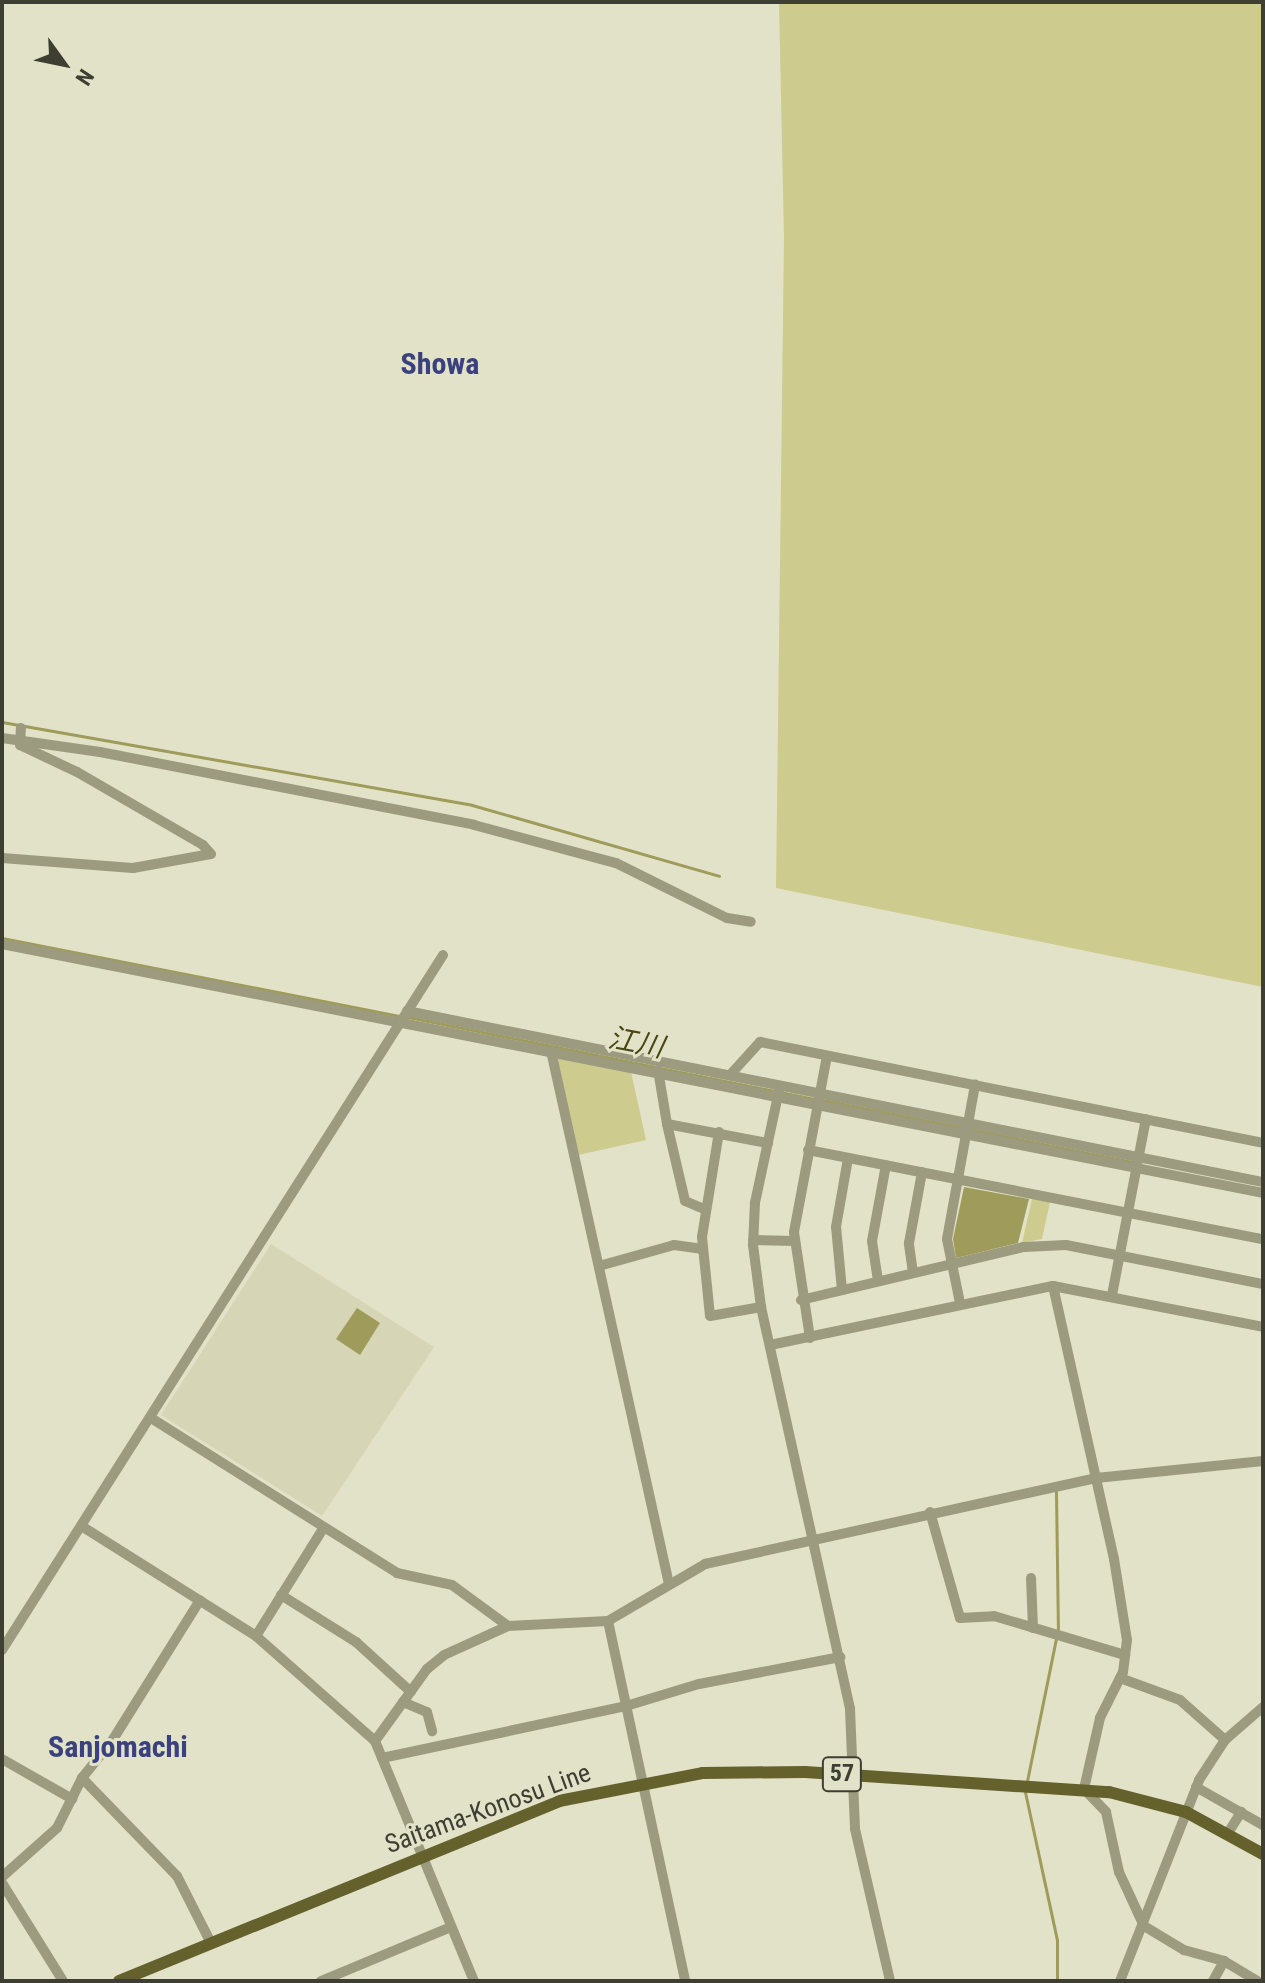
<!DOCTYPE html>
<html>
<head>
<meta charset="utf-8">
<style>
  body { margin:0 }
  #map { position:relative; width:1265px; height:1983px; overflow:hidden; background:#e2e2c8; font-family:"Roboto Condensed","Noto Sans JP",sans-serif }
  div>[style] { position:absolute }
  .built>* { inset:0; background:#d6d5b5 }
  .green>* { inset:0; background:#cdcb8d }
  .water>* { inset:0; background:#9f9b5a }
  .stream>* { height:3px; margin:-1.5px; padding:0 1.5px; transform-origin:1.5px; border-radius:1.5px; background:#9f9b5a }
  .minor>* { height:10px; margin:-5px; padding:0 5px; transform-origin:5px; border-radius:5px; background:#9c9b7f }
  .major>* { height:12px; margin:-6px; padding:0 6px; transform-origin:6px; border-radius:6px; background:#64612c }
  span { translate:-50% -50%; white-space:nowrap; text-align:center; line-height:1.15; -webkit-text-stroke:6px #e2e2c8; paint-order:stroke }
  .shield-label span { padding:2px 6px; background:#e2e2c8; border:2px solid; border-radius:6px; -webkit-text-stroke-width:0 }
  .shield-label { font-size:24px; color:#3e3e33; font-weight:700 }
  .street-label { font-size:26px; color:#3e3e33 }
  .water-label { font-size:28px; color:#4a4714; font-style:italic }
  .quarter-label { font-size:30px; color:#3a417d; font-weight:700 }
  .frame { position:absolute; inset:0; border:4px solid #3e3e33; pointer-events:none }
  .north { position:absolute; left:24px; top:24px; width:80px; height:80px; -webkit-text-stroke:6px #e2e2c8; paint-order:stroke; rotate:123deg; font-size:22px; font-weight:700; line-height:32px; text-align:center; color:#3e3e33 }
  .north::after { content:''; display:block; margin:auto; width:28px; height:36px; background:#3e3e33; clip-path:polygon(50% 0,100% 100%,50% 72%,0 100%) }
</style>
</head>
<body>
<div id="map">
  <div class="built">
    <i style="clip-path:polygon(271px 1244px,434px 1347px,322px 1516px,161px 1415px)"></i>
  </div>
  <div class="green">
    <i style="clip-path:polygon(779px 2px,1263px 2px,1263px 987px,776px 888px,784px 238px)"></i>
    <i style="clip-path:polygon(555px 1056px,631px 1072px,646px 1140px,578px 1155px)"></i>
    <i style="clip-path:polygon(1032px 1199px,1050px 1202px,1042px 1239px,1022px 1243px)"></i>
  </div>
  <div class="water">
    <i style="clip-path:polygon(964px 1187px,1029px 1199px,1018px 1243px,956px 1258px,953px 1239px)"></i>
    <i style="clip-path:polygon(357px 1308px,380px 1323px,360px 1355px,336px 1339px)"></i>
  </div>
  <div class="stream">
    <i style="left:2px;top:722px;width:477px;rotate:10deg"></i>
    <i style="left:472px;top:805px;width:257px;rotate:16deg"></i>
    <i style="left:2px;top:938px;width:406px;rotate:11.1deg"></i>
    <i style="left:408px;top:1017px;width:416px;rotate:11.4deg"></i>
    <i style="left:823px;top:1100px;width:317px;rotate:11.3deg"></i>
    <i style="left:1056px;top:1492px;width:140px;rotate:89.2deg"></i>
    <i style="left:1027px;top:1781px;width:145px;rotate:-78.5deg"></i>
    <i style="left:1025px;top:1792px;width:151px;rotate:77.8deg"></i>
    <i style="left:1057px;top:1940px;width:41px;rotate:90deg"></i>
  </div>
  <div class="minor">
    <i style="left:2px;top:738px;width:99px;rotate:8.1deg"></i>
    <i style="left:100px;top:752px;width:381px;rotate:11deg"></i>
    <i style="left:474px;top:825px;width:147px;rotate:15deg"></i>
    <i style="left:616px;top:863px;width:124px;rotate:26.4deg"></i>
    <i style="left:727px;top:918px;width:24px;rotate:9deg"></i>
    <i style="left:2px;top:858px;width:131px;rotate:4.4deg"></i>
    <i style="left:133px;top:868px;width:79px;rotate:-10.2deg"></i>
    <i style="left:211px;top:854px;width:12px;rotate:-132deg"></i>
    <i style="left:203px;top:845px;width:146px;rotate:-149.9deg"></i>
    <i style="left:77px;top:772px;width:63px;rotate:-154.7deg"></i>
    <i style="left:20px;top:745px;width:17px;rotate:-87deg"></i>
    <i style="left:2px;top:944px;width:1285px;rotate:11.17deg"></i>
    <i style="left:407px;top:1011px;width:873px;rotate:11.3deg"></i>
    <i style="left:551px;top:1051px;width:546px;rotate:77.52deg"></i>
    <i style="left:658px;top:1070px;width:55px;rotate:80.5deg"></i>
    <i style="left:667px;top:1124px;width:103px;rotate:10.7deg"></i>
    <i style="left:730px;top:1075px;width:45px;rotate:-47.7deg"></i>
    <i style="left:760px;top:1042px;width:513px;rotate:11.35deg"></i>
    <i style="left:780px;top:1086px;width:120px;rotate:102.1deg"></i>
    <i style="left:755px;top:1203px;width:42px;rotate:92.7deg"></i>
    <i style="left:753px;top:1245px;width:63px;rotate:82.6deg"></i>
    <i style="left:761px;top:1307px;width:412px;rotate:77.5deg"></i>
    <i style="left:850px;top:1709px;width:120px;rotate:87.6deg"></i>
    <i style="left:855px;top:1829px;width:156px;rotate:77deg"></i>
    <i style="left:667px;top:1124px;width:79px;rotate:76.8deg"></i>
    <i style="left:685px;top:1201px;width:21px;rotate:23deg"></i>
    <i style="left:719px;top:1132px;width:106px;rotate:99.2deg"></i>
    <i style="left:702px;top:1237px;width:79px;rotate:84.2deg"></i>
    <i style="left:710px;top:1316px;width:52px;rotate:-10deg"></i>
    <i style="left:808px;top:1150px;width:464px;rotate:11.1deg"></i>
    <i style="left:753px;top:1240px;width:42px;rotate:1.4deg"></i>
    <i style="left:599px;top:1266px;width:78px;rotate:-15.6deg"></i>
    <i style="left:674px;top:1245px;width:29px;rotate:8deg"></i>
    <i style="left:913px;top:1273px;width:30px;rotate:-98deg"></i>
    <i style="left:909px;top:1243px;width:72px;rotate:-79.6deg"></i>
    <i style="left:878px;top:1281px;width:40px;rotate:-98.5deg"></i>
    <i style="left:872px;top:1241px;width:77px;rotate:-79.6deg"></i>
    <i style="left:1053px;top:1286px;width:280px;rotate:77.4deg"></i>
    <i style="left:1114px;top:1559px;width:82px;rotate:80.9deg"></i>
    <i style="left:1127px;top:1640px;width:32px;rotate:97deg"></i>
    <i style="left:1123px;top:1672px;width:51px;rotate:116.6deg"></i>
    <i style="left:1100px;top:1718px;width:73px;rotate:102.7deg"></i>
    <i style="left:1084px;top:1789px;width:32px;rotate:46deg"></i>
    <i style="left:1106px;top:1812px;width:61px;rotate:77.8deg"></i>
    <i style="left:1119px;top:1872px;width:60px;rotate:65.2deg"></i>
    <i style="left:1144px;top:1926px;width:47px;rotate:31deg"></i>
    <i style="left:1184px;top:1950px;width:41px;rotate:15.4deg"></i>
    <i style="left:1224px;top:1961px;width:39px;rotate:31deg"></i>
    <i style="left:842px;top:1290px;width:63px;rotate:-95.4deg"></i>
    <i style="left:836px;top:1227px;width:70px;rotate:-80.1deg"></i>
    <i style="left:1112px;top:1295px;width:179px;rotate:-79.1deg"></i>
    <i style="left:801px;top:1300px;width:229px;rotate:-13.4deg"></i>
    <i style="left:1024px;top:1247px;width:42px;rotate:-2.7deg"></i>
    <i style="left:1066px;top:1245px;width:201px;rotate:11.2deg"></i>
    <i style="left:960px;top:1303px;width:65px;rotate:-101.5deg"></i>
    <i style="left:947px;top:1239px;width:157px;rotate:-79.7deg"></i>
    <i style="left:810px;top:1338px;width:107px;rotate:-98.6deg"></i>
    <i style="left:794px;top:1232px;width:179px;rotate:-79.4deg"></i>
    <i style="left:770px;top:1345px;width:289px;rotate:-11.8deg"></i>
    <i style="left:1053px;top:1286px;width:214px;rotate:11deg"></i>
    <i style="left:151px;top:1418px;width:291px;rotate:32.2deg"></i>
    <i style="left:397px;top:1573px;width:56px;rotate:12.3deg"></i>
    <i style="left:452px;top:1585px;width:69px;rotate:36.2deg"></i>
    <i style="left:930px;top:1512px;width:110px;rotate:74.2deg"></i>
    <i style="left:960px;top:1618px;width:34px;rotate:-3deg"></i>
    <i style="left:994px;top:1616px;width:137px;rotate:16.6deg"></i>
    <i style="left:83px;top:1527px;width:204px;rotate:32.2deg"></i>
    <i style="left:256px;top:1636px;width:159px;rotate:41.4deg"></i>
    <i style="left:375px;top:1741px;width:260px;rotate:67.6deg"></i>
    <i style="left:1031px;top:1578px;width:50px;rotate:87.7deg"></i>
    <i style="left:281px;top:1595px;width:89px;rotate:32.1deg"></i>
    <i style="left:356px;top:1642px;width:74px;rotate:42.3deg"></i>
    <i style="left:608px;top:1621px;width:368px;rotate:77.9deg"></i>
    <i style="left:256px;top:1636px;width:128px;rotate:-58deg"></i>
    <i style="left:2px;top:1650px;width:823px;rotate:-57.6deg"></i>
    <i style="left:1120px;top:1678px;width:64px;rotate:20.1deg"></i>
    <i style="left:1180px;top:1700px;width:60px;rotate:41.6deg"></i>
    <i style="left:403px;top:1702px;width:26px;rotate:23deg"></i>
    <i style="left:427px;top:1712px;width:20px;rotate:75deg"></i>
    <i style="left:375px;top:1741px;width:89px;rotate:-54.2deg"></i>
    <i style="left:427px;top:1669px;width:22px;rotate:-39deg"></i>
    <i style="left:444px;top:1655px;width:70px;rotate:-24.4deg"></i>
    <i style="left:508px;top:1626px;width:100px;rotate:-2.9deg"></i>
    <i style="left:608px;top:1621px;width:113px;rotate:-30.4deg"></i>
    <i style="left:705px;top:1564px;width:400px;rotate:-12.4deg"></i>
    <i style="left:1096px;top:1478px;width:168px;rotate:-5.8deg"></i>
    <i style="left:382px;top:1758px;width:249px;rotate:-12deg"></i>
    <i style="left:626px;top:1706px;width:76px;rotate:-16.8deg"></i>
    <i style="left:699px;top:1684px;width:144px;rotate:-10.8deg"></i>
    <i style="left:2px;top:1759px;width:81px;rotate:29.7deg"></i>
    <i style="left:82px;top:1778px;width:136px;rotate:45.9deg"></i>
    <i style="left:177px;top:1876px;width:75px;rotate:63.1deg"></i>
    <i style="left:1196px;top:1787px;width:77px;rotate:29.6deg"></i>
    <i style="left:1228px;top:1833px;width:25px;rotate:-58deg"></i>
    <i style="left:2px;top:1877px;width:74px;rotate:-41.7deg"></i>
    <i style="left:57px;top:1828px;width:56px;rotate:-63.4deg"></i>
    <i style="left:82px;top:1778px;width:48px;rotate:-51deg"></i>
    <i style="left:112px;top:1741px;width:166px;rotate:-58deg"></i>
    <i style="left:2px;top:1883px;width:115px;rotate:58.1deg"></i>
    <i style="left:321px;top:1981px;width:141px;rotate:-22.6deg"></i>
    <i style="left:1120px;top:1981px;width:216px;rotate:-68.5deg"></i>
    <i style="left:1199px;top:1780px;width:48px;rotate:-57deg"></i>
    <i style="left:1225px;top:1740px;width:50px;rotate:-41deg"></i>
    <i style="left:1213px;top:1981px;width:23px;rotate:-61deg"></i>
  </div>
  <div class="major">
    <i style="left:119px;top:1981px;width:475px;rotate:-22.2deg"></i>
    <i style="left:559px;top:1801px;width:147px;rotate:-11deg"></i>
    <i style="left:703px;top:1773px;width:102px;rotate:-0.6deg"></i>
    <i style="left:805px;top:1772px;width:305px;rotate:3.8deg"></i>
    <i style="left:1109px;top:1792px;width:80px;rotate:14.6deg"></i>
    <i style="left:1186px;top:1812px;width:88px;rotate:28.6deg"></i>
  </div>
  <div class="shield-label">
    <span style="left:842px;top:1774px">57</span>
  </div>
  <div class="street-label">
    <span style="left:488px;top:1809px;rotate:-20deg">Saitama-Konosu Line</span>
  </div>
  <div class="water-label">
    <span style="left:636px;top:1043px;rotate:11deg">江川</span>
  </div>
  <div class="quarter-label">
    <span style="left:440px;top:364px">Showa</span>
    <span style="left:118px;top:1747px">Sanjomachi</span>
  </div>
  <div class="frame"></div>
  <div class="north">N</div>
</div>
</body>
</html>
